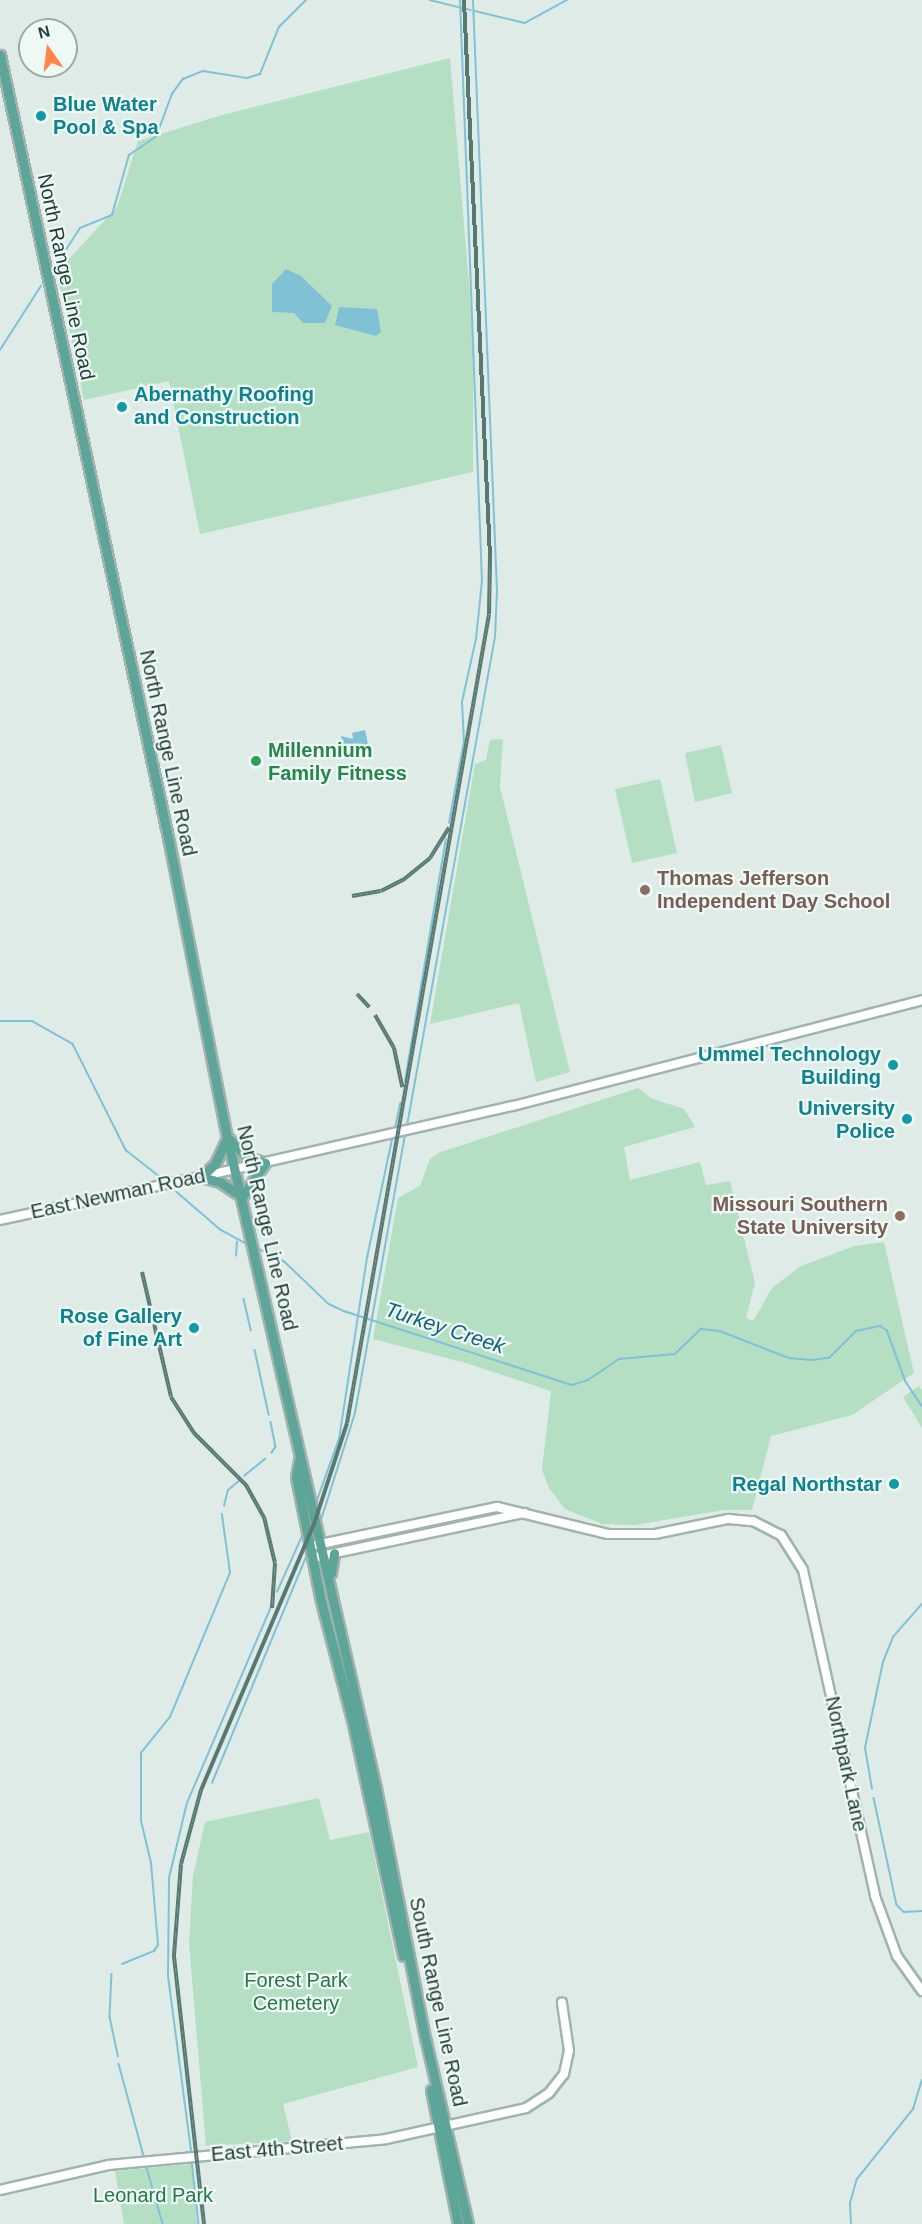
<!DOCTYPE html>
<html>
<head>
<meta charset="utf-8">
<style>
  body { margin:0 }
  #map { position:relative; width:922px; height:2224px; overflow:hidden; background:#deebe6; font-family:Arial,sans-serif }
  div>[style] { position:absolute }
  .green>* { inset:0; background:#b4dfc3 }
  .water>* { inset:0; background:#80c1d6 }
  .stream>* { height:1.5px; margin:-0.75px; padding:0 0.75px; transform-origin:0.75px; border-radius:0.75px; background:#80c1d6 }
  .roads { filter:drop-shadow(2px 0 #a1b3ae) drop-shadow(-2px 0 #a1b3ae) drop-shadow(0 2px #a1b3ae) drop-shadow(0 -2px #a1b3ae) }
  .tertiary>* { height:8px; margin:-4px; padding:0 4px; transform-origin:4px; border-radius:4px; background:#fff }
  .secondary>* { height:8px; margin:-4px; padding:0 4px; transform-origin:4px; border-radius:4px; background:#fff }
  .primary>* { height:9px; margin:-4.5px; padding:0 4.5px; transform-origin:4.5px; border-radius:4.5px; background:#5ea599 }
  .rail>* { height:4px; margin-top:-2px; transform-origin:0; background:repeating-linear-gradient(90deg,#eef8f4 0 4.5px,#587872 0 9px); box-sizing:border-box; border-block:2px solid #587872 }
  .dots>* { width:16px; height:16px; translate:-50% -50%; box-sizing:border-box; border:3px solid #eef8f4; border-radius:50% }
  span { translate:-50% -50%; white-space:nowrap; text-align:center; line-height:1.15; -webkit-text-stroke:4.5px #eef8f4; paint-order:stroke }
  .culture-label { font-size:20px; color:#0d838f; font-weight:700 }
  .left { translate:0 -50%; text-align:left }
  .right { translate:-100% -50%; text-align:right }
  .street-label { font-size:20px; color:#1e3c37 }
  .leisure-label { font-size:20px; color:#27864d; font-weight:700 }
  .education-label { font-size:20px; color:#785e54; font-weight:700 }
  .park-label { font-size:20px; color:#25764b }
  .water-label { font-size:21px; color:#13627d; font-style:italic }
  .north { position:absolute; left:18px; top:18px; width:60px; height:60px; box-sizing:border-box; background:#eef8f4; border:2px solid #9bada8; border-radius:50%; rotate:346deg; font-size:16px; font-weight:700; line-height:24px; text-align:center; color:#1e3c37 }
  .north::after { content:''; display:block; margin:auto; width:21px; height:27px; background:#ff8548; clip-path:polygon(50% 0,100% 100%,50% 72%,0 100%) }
</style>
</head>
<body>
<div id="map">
  <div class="green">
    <i style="clip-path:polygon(450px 58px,473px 332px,473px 472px,200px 534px,169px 381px,84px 400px,57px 272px,117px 207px,138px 141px,222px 115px)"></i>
    <i style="clip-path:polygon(503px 739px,500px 787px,570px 1072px,536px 1082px,519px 1003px,430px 1024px,475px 764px,486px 760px,490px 740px)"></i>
    <i style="clip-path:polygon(721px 745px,732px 793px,695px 802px,685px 753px)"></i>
    <i style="clip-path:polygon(660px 779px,677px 853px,632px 863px,615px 789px)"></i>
    <i style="clip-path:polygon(638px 1088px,651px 1098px,684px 1109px,695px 1127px,624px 1147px,630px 1180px,700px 1162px,706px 1185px,730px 1181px,755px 1283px,746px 1318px,753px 1321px,772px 1288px,801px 1266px,854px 1246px,884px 1242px,914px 1373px,852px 1415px,771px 1436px,752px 1510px,724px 1510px,635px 1525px,602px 1524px,565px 1509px,549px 1488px,542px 1470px,551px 1391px,466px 1363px,373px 1339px,398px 1198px,420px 1186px,430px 1159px,438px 1153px)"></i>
    <i style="clip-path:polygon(919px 1386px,922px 1390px,922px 1428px,903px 1397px)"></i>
    <i style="clip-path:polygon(319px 1798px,330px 1840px,369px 1832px,418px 2067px,283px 2104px,292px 2141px,206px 2146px,189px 1943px,193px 1876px,205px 1822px)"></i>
    <i style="clip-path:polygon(191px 2164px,197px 2224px,124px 2224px,115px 2171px)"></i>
  </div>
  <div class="water">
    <i style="clip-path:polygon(286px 269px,301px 276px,332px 306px,325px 323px,303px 323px,294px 313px,272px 312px,272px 284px)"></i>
    <i style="clip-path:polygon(339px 307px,377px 309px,381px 332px,376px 336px,335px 325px)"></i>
    <i style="clip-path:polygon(365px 730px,369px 749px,356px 751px,355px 747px,345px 753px,341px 736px,353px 739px,352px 733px)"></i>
  </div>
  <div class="stream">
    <i style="left:430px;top:0;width:29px;rotate:14deg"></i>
    <i style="left:462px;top:8px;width:9px;rotate:13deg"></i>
    <i style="left:475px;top:11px;width:51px;rotate:13.5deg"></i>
    <i style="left:525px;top:23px;width:48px;rotate:-28.7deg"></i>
    <i style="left:55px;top:267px;width:46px;rotate:-57.3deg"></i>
    <i style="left:80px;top:228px;width:35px;rotate:-22deg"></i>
    <i style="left:112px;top:215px;width:62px;rotate:-74.2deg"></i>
    <i style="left:129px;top:155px;width:32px;rotate:-34deg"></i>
    <i style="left:156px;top:137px;width:46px;rotate:-69.6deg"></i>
    <i style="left:172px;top:94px;width:19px;rotate:-54deg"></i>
    <i style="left:183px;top:79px;width:22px;rotate:-22deg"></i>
    <i style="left:203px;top:71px;width:45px;rotate:9deg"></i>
    <i style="left:247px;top:78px;width:14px;rotate:-17deg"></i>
    <i style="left:260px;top:74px;width:51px;rotate:-68deg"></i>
    <i style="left:279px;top:27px;width:38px;rotate:-45deg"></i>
    <i style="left:0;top:350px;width:76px;rotate:-57.4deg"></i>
    <i style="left:449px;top:823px;width:83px;rotate:-79.6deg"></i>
    <i style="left:464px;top:741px;width:39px;rotate:-93deg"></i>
    <i style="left:462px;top:702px;width:65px;rotate:-77.5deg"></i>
    <i style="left:476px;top:639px;width:58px;rotate:-84.1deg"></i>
    <i style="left:482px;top:581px;width:581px;rotate:-92.17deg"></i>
    <i style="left:0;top:1021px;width:32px"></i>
    <i style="left:32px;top:1021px;width:47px;rotate:29.3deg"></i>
    <i style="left:73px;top:1044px;width:119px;rotate:63.4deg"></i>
    <i style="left:126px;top:1150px;width:48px;rotate:38.3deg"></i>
    <i style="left:405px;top:1081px;width:245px;rotate:-80.4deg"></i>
    <i style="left:407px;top:1126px;width:497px;rotate:-79.8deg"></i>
    <i style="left:495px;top:637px;width:46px;rotate:-87.5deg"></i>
    <i style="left:497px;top:591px;width:591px;rotate:-92.33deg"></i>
    <i style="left:395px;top:1128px;width:25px;rotate:-78deg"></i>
    <i style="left:170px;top:1186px;width:67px;rotate:40.8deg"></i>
    <i style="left:221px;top:1230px;width:30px;rotate:28deg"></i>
    <i style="left:257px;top:1248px;width:30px;rotate:26deg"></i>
    <i style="left:284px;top:1261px;width:62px;rotate:43.7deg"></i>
    <i style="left:329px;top:1304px;width:17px;rotate:25deg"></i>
    <i style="left:344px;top:1311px;width:240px;rotate:18deg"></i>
    <i style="left:572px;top:1385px;width:17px;rotate:-17deg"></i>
    <i style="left:588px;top:1380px;width:37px;rotate:-34deg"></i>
    <i style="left:619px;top:1359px;width:56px;rotate:-5.1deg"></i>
    <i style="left:675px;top:1354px;width:36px;rotate:-44deg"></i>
    <i style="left:701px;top:1329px;width:19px;rotate:6deg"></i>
    <i style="left:720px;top:1331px;width:74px;rotate:21.4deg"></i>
    <i style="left:789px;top:1358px;width:23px;rotate:5deg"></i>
    <i style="left:812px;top:1360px;width:17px;rotate:-7deg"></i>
    <i style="left:829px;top:1358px;width:38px;rotate:-45deg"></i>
    <i style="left:856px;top:1331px;width:25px;rotate:-12deg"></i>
    <i style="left:880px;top:1326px;width:8px;rotate:30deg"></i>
    <i style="left:887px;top:1330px;width:55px;rotate:69.9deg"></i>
    <i style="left:906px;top:1382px;width:29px;rotate:56deg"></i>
    <i style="left:236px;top:1256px;width:14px;rotate:-86deg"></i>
    <i style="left:244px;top:1299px;width:32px;rotate:77deg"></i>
    <i style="left:255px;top:1350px;width:66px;rotate:77.7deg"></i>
    <i style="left:271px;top:1422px;width:25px;rotate:79deg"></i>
    <i style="left:276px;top:1447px;width:7px;rotate:124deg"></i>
    <i style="left:244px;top:1476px;width:27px;rotate:-39deg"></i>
    <i style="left:316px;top:1503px;width:68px;rotate:-70.2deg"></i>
    <i style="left:339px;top:1439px;width:183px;rotate:-81.2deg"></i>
    <i style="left:367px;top:1258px;width:122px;rotate:-78.1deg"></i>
    <i style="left:224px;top:1506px;width:16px;rotate:-76deg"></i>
    <i style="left:228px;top:1490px;width:14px;rotate:-39deg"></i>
    <i style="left:320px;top:1523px;width:115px;rotate:-72.3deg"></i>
    <i style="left:355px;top:1413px;width:281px;rotate:-79.8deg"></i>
    <i style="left:277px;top:1592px;width:66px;rotate:-65.8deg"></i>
    <i style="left:212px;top:1783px;width:247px;rotate:-67.4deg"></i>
    <i style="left:872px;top:1789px;width:42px;rotate:-99.7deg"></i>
    <i style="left:865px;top:1748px;width:88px;rotate:-78.2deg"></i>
    <i style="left:883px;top:1662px;width:27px;rotate:-68deg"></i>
    <i style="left:893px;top:1637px;width:44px;rotate:-48.7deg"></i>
    <i style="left:874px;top:1798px;width:109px;rotate:77.9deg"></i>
    <i style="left:897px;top:1905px;width:10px;rotate:45deg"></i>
    <i style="left:904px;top:1912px;width:18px;rotate:-3deg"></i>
    <i style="left:122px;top:1964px;width:35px;rotate:-22deg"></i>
    <i style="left:154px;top:1951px;width:7px;rotate:-56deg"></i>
    <i style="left:158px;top:1945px;width:82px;rotate:-94.9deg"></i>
    <i style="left:151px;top:1863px;width:43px;rotate:-103.4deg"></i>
    <i style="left:141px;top:1821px;width:68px;rotate:-90deg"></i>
    <i style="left:141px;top:1753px;width:46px;rotate:-51.1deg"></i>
    <i style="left:170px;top:1717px;width:156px;rotate:-67.4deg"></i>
    <i style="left:230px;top:1573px;width:59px;rotate:-97.9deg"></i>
    <i style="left:112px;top:1974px;width:43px;rotate:92.7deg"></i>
    <i style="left:110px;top:2017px;width:40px;rotate:78deg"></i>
    <i style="left:119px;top:2064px;width:95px;rotate:74.8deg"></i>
    <i style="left:191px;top:2151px;width:177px;rotate:-97.5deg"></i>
    <i style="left:168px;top:1976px;width:98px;rotate:-89.4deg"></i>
    <i style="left:169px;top:1878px;width:77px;rotate:-76.5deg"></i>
    <i style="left:187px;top:1803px;width:213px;rotate:-66.8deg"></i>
    <i style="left:192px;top:2161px;width:63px;rotate:83.7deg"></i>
    <i style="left:146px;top:2165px;width:61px;rotate:73.9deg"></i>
    <i style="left:851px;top:2224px;width:21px;rotate:-93deg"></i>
    <i style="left:850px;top:2203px;width:25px;rotate:-74deg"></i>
    <i style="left:857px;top:2179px;width:90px;rotate:-51.3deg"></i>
    <i style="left:913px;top:2109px;width:30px;rotate:-73deg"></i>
  </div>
  <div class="roads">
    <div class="tertiary">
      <i style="left:0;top:1220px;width:240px;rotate:-12.2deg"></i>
      <i style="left:316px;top:1545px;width:185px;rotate:-11.9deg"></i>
      <i style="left:497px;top:1507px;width:114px;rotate:13.7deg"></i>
      <i style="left:608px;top:1534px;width:47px"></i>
      <i style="left:655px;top:1534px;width:75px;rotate:-11.6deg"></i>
      <i style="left:728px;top:1519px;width:25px;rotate:5deg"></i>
      <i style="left:753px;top:1521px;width:31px;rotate:27deg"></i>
      <i style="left:781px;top:1535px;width:41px;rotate:57.8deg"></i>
      <i style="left:803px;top:1570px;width:334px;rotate:77.5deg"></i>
      <i style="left:875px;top:1896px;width:64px;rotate:69.9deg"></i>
      <i style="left:897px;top:1956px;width:43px;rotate:54.5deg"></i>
      <i style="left:312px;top:1558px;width:217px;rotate:-12deg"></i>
      <i style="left:0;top:2190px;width:111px;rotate:-13deg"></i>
      <i style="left:108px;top:2165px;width:279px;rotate:-5.3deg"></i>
      <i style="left:386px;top:2139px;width:143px;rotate:-12.5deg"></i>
      <i style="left:526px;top:2108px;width:27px;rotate:-33deg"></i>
      <i style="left:549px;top:2093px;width:24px;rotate:-52deg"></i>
      <i style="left:564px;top:2074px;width:24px;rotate:-78deg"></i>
      <i style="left:569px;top:2051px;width:49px;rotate:-98.3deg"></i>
    </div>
    <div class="secondary">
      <i style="left:235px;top:1169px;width:285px;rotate:-12.8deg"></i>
      <i style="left:513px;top:1106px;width:423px;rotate:-14.5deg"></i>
    </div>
    <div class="primary">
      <i style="left:0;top:55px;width:805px;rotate:77.88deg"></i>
      <i style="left:169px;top:842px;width:301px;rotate:78.9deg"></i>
      <i style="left:227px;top:1137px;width:668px;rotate:77.11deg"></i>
      <i style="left:376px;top:1788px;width:250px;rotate:78.9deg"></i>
      <i style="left:424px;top:2033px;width:196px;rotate:77deg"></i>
      <i style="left:201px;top:1177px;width:20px;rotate:15deg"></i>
      <i style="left:220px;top:1182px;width:27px;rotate:34deg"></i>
      <i style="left:242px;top:1197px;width:41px;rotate:-55.9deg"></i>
      <i style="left:265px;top:1163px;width:20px;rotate:-160deg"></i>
      <i style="left:246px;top:1156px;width:24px;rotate:-135deg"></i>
      <i style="left:201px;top:1177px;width:19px;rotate:-43deg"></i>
      <i style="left:215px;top:1164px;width:26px;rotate:-65deg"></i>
      <i style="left:299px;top:1460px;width:17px;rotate:100deg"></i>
      <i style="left:296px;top:1477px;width:126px;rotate:78.6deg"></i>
      <i style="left:321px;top:1601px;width:127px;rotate:75.4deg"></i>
      <i style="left:353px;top:1724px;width:237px;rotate:77.8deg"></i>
      <i style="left:331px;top:1573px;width:20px;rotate:-81deg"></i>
      <i style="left:431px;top:2090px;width:137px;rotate:78.6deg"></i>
    </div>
  </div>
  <div class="rail">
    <i style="left:352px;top:896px;width:29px;rotate:-10deg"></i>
    <i style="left:381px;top:891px;width:25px;rotate:-27deg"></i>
    <i style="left:403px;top:880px;width:35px;rotate:-39deg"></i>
    <i style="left:430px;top:858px;width:36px;rotate:-58deg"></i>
    <i style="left:357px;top:994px;width:18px;rotate:47deg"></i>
    <i style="left:375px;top:1015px;width:38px;rotate:60deg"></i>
    <i style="left:394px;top:1048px;width:40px;rotate:78deg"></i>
    <i style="left:142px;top:1272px;width:128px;rotate:76.9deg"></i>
    <i style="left:171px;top:1397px;width:43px;rotate:57.4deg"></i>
    <i style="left:194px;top:1433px;width:74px;rotate:45deg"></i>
    <i style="left:246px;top:1485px;width:37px;rotate:61deg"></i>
    <i style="left:264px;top:1517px;width:47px;rotate:76.6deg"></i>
    <i style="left:275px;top:1563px;width:45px;rotate:93.8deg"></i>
    <i style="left:204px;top:2224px;width:271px;rotate:-96.4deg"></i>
    <i style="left:174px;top:1955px;width:91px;rotate:-85.6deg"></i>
    <i style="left:181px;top:1864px;width:77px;rotate:-74.9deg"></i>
    <i style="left:201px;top:1790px;width:292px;rotate:-67deg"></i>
    <i style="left:315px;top:1521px;width:103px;rotate:-71.9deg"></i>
    <i style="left:347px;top:1423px;width:821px;rotate:-80.04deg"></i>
    <i style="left:489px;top:614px;width:58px;rotate:-89deg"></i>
    <i style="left:490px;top:556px;width:557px;rotate:-92.68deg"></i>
  </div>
  <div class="dots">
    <i style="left:41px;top:116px;background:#0f9aa8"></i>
    <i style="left:122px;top:407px;background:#0f9aa8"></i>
    <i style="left:256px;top:761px;background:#2e9e5b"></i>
    <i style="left:645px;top:890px;background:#8d6e63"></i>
    <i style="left:893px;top:1065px;background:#0f9aa8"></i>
    <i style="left:907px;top:1119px;background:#0f9aa8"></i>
    <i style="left:900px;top:1216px;background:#8d6e63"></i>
    <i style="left:194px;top:1328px;background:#0f9aa8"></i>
    <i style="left:894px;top:1484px;background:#0f9aa8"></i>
  </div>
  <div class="culture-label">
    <span class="left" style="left:53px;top:116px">Blue Water<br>Pool &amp; Spa</span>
    <span class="left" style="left:134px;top:406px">Abernathy Roofing<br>and Construction</span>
    <span class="right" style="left:881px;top:1066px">Ummel Technology<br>Building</span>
    <span class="right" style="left:895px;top:1120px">University<br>Police</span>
    <span class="right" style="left:182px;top:1328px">Rose Gallery<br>of Fine Art</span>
    <span class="right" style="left:882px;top:1484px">Regal Northstar</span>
  </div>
  <div class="street-label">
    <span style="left:66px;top:277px;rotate:78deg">North Range Line Road</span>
    <span style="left:168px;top:753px;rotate:78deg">North Range Line Road</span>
    <span style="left:118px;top:1194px;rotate:-12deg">East Newman Road</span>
    <span style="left:267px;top:1228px;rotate:77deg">North Range Line Road</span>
    <span style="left:846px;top:1764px;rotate:78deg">Northpark Lane</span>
    <span style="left:438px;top:2002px;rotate:78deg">South Range Line Road</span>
    <span style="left:277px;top:2149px;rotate:-5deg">East 4th Street</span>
  </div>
  <div class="leisure-label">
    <span class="left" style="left:268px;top:762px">Millennium<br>Family Fitness</span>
  </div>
  <div class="education-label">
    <span class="left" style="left:657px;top:890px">Thomas Jefferson<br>Independent Day School</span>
    <span class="right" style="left:888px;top:1216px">Missouri Southern<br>State University</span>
  </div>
  <div class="park-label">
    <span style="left:296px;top:1992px">Forest Park<br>Cemetery</span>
    <span style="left:153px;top:2195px">Leonard Park</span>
  </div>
  <div class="water-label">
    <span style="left:445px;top:1328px;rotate:18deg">Turkey Creek</span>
  </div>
  <div class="north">N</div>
</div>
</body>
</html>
